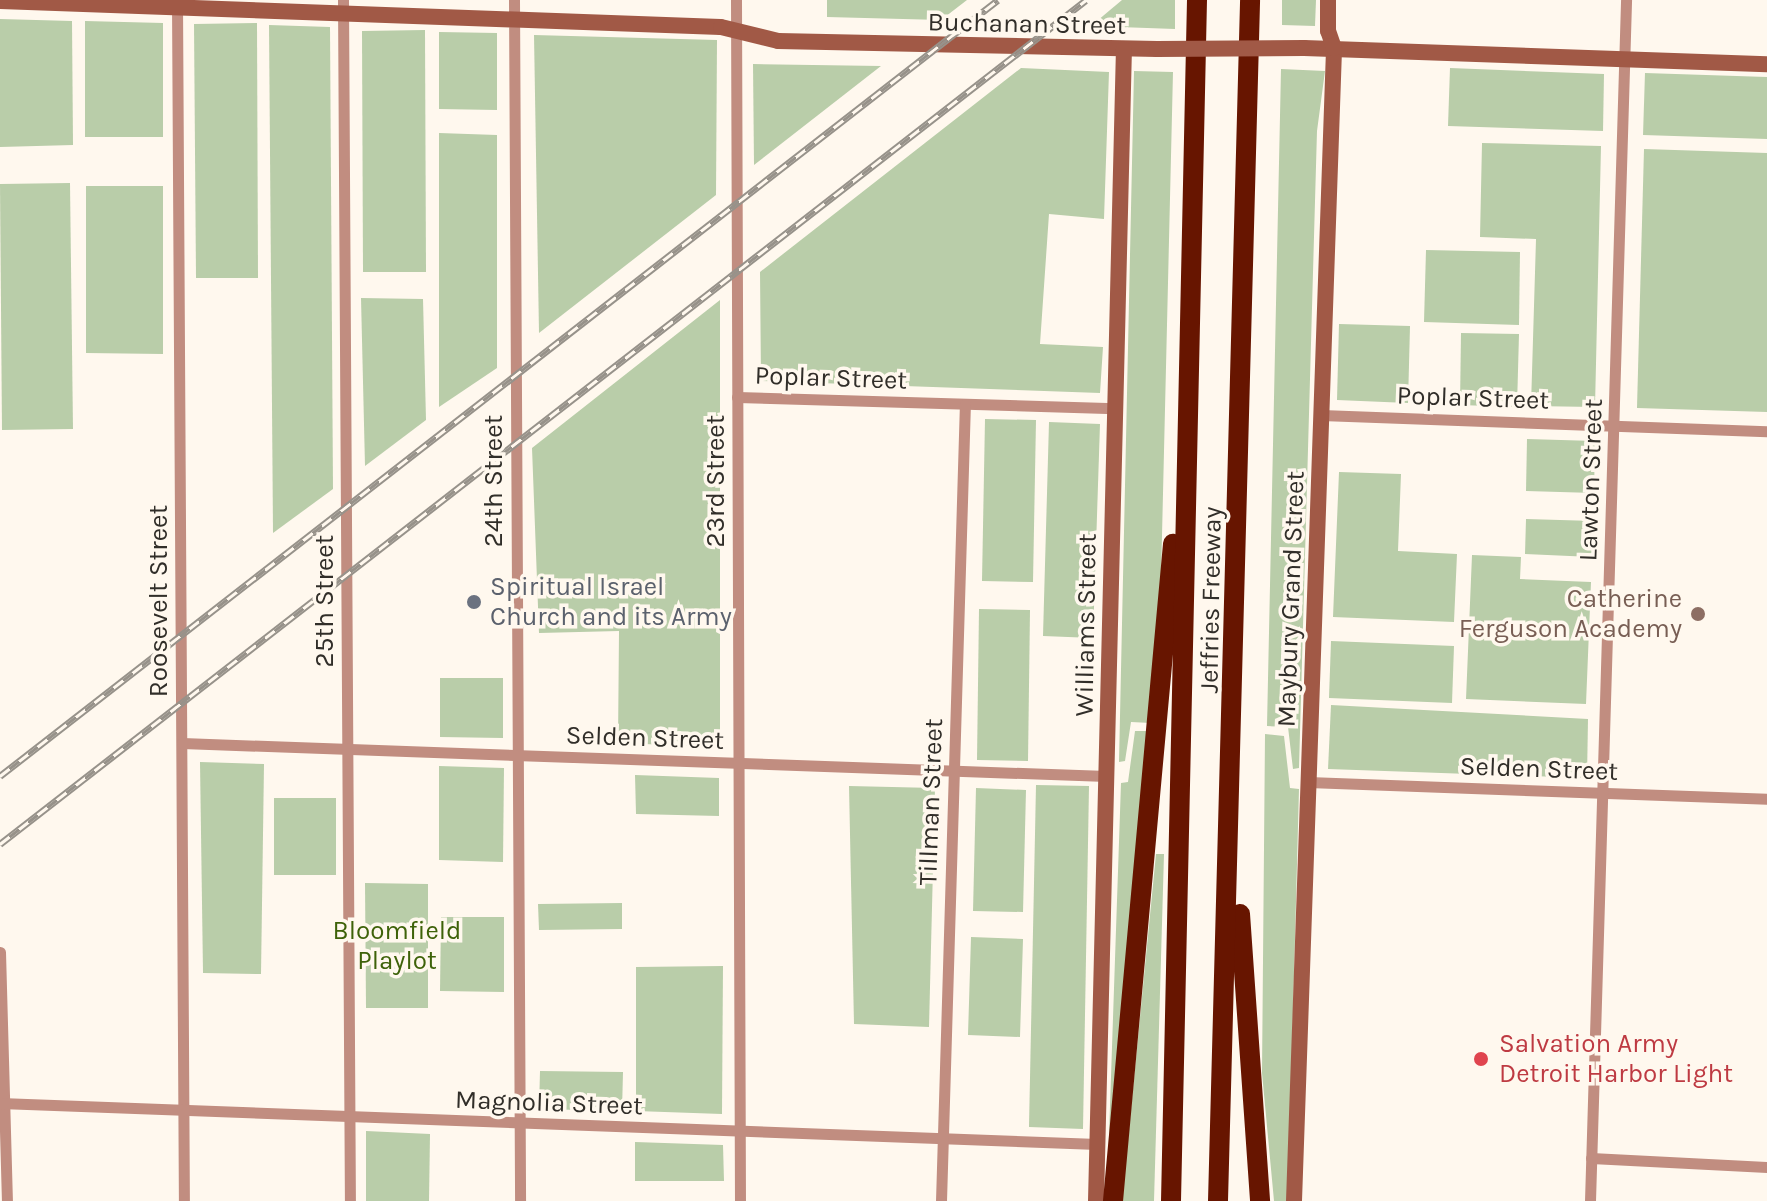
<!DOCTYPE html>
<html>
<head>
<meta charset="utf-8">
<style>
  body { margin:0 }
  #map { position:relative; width:1767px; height:1201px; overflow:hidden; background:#fff8ee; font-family:Karla,sans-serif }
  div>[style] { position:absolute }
  .green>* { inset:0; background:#b9cda9 }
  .street>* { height:11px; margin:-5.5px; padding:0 5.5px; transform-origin:5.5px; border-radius:5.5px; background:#c18d80 }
  .secondary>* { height:16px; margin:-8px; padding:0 8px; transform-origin:8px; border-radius:8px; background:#a15946 }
  .highway>* { height:20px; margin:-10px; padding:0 10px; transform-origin:10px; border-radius:10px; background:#671500 }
  .rail>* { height:7px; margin-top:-3.5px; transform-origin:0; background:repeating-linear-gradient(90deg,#fff8ee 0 12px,#97928a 0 24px); box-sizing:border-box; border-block:2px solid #97928a }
  .secondary-bridge>* { height:16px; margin:-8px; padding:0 8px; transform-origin:8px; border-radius:8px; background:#a15946 }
  .dots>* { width:22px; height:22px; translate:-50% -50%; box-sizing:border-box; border:4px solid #fff8ee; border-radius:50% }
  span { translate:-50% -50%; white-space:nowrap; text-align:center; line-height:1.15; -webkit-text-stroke:7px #fff8ee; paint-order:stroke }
  .street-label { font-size:26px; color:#312e29 }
  .worship-label { font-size:26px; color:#5b616d }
  .left { translate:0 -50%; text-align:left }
  .education-label { font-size:26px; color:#785e54 }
  .right { translate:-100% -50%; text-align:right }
  .park-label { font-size:26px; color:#3e6209 }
  .health-label { font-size:26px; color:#be3a42 }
</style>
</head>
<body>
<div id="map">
  <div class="green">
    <i style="clip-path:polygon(827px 0,967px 0,941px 20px,827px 17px)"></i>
    <i style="clip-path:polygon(1122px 0,1175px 0,1175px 29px,1091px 26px)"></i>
    <i style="clip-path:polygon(1282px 0,1316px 0,1315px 26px,1282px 25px)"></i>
    <i style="clip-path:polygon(0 19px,72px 21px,73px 145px,0 147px)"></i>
    <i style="clip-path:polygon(85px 21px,163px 23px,163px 137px,85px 137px)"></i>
    <i style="clip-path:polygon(257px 23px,258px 278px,196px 278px,194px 24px)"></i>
    <i style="clip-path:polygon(269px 25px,330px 27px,333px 489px,273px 533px)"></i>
    <i style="clip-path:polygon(425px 30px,426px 272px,363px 272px,362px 31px)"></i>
    <i style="clip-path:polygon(439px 32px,497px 33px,497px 110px,439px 109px)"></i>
    <i style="clip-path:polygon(534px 35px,717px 40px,716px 195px,539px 333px)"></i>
    <i style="clip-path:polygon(753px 64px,881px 66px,754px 165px)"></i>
    <i style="clip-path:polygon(1021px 68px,1109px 72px,1104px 219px,1049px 214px,1040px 344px,1103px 347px,1100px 393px,761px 381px,760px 272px)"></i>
    <i style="clip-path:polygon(1450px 68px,1604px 74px,1603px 131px,1448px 126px)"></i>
    <i style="clip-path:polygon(1281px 69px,1325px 71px,1317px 131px,1299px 768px,1293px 769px,1288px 727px,1267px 726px)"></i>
    <i style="clip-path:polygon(1134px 71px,1173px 72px,1161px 578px,1151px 723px,1131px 722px,1125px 761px,1119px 762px)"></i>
    <i style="clip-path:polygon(1645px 73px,1767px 77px,1767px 139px,1643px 135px)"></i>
    <i style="clip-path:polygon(439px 133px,497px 135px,497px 368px,439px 407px)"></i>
    <i style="clip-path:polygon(1482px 143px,1601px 146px,1595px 407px,1531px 406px,1536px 239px,1480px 237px)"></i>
    <i style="clip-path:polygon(1644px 149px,1767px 153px,1767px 412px,1637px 408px)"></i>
    <i style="clip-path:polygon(70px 183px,73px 429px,2px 430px,0 184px)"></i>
    <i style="clip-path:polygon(86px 186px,163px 186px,163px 354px,86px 353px)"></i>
    <i style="clip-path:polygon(1426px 250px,1520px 252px,1519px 325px,1424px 322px)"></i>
    <i style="clip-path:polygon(361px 298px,423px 299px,426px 420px,365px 466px)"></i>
    <i style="clip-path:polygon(720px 300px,720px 747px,618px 743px,619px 631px,539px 633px,532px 448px)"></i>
    <i style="clip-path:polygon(1339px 324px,1410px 326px,1408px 403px,1337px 400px)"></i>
    <i style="clip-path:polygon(1461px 333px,1519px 334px,1517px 407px,1460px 405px)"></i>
    <i style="clip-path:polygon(985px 419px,1036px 420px,1033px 582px,982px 581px)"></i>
    <i style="clip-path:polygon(1049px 422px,1100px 424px,1093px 638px,1043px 636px)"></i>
    <i style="clip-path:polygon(1527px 439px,1595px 441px,1594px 493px,1526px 491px)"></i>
    <i style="clip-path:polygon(1339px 472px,1401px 474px,1398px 551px,1457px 554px,1454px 622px,1333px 617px)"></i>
    <i style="clip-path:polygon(1526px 519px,1594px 521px,1592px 557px,1525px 554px)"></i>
    <i style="clip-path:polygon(1472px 555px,1521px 557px,1520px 579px,1591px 582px,1586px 704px,1466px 699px)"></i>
    <i style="clip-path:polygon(979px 609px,1030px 610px,1028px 761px,977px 760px)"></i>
    <i style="clip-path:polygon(1331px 641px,1454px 646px,1452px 703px,1329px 698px)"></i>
    <i style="clip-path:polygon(440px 678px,503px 678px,503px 738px,440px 737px)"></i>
    <i style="clip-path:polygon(1331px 705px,1588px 719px,1587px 778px,1328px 769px)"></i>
    <i style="clip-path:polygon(1135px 731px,1150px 731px,1107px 1194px,1121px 783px,1128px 782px)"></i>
    <i style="clip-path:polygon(1265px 734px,1284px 736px,1290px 788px,1299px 789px,1288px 1201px,1274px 1201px,1262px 1073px)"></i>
    <i style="clip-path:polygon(200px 762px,264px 764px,261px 974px,203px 973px)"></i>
    <i style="clip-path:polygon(439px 766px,504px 768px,503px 862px,439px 860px)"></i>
    <i style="clip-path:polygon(635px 775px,719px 778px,719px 816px,636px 814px)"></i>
    <i style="clip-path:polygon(1036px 785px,1089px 786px,1083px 1129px,1029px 1127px)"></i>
    <i style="clip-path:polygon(849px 786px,935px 788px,929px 1027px,854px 1024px)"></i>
    <i style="clip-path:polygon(976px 788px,1026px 790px,1023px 912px,973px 911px)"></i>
    <i style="clip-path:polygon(274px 798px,336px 798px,336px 875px,274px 875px)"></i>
    <i style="clip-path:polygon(1156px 854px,1164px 854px,1154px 1201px,1122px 1201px)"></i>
    <i style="clip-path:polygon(365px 883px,428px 884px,428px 1008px,366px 1008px)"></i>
    <i style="clip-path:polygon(622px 903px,622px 929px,539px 930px,538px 904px)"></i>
    <i style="clip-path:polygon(441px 917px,504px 917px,504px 992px,440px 991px)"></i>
    <i style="clip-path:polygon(971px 937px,1023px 939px,1020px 1037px,968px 1035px)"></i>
    <i style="clip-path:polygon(723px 966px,722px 1114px,636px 1111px,636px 967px)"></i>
    <i style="clip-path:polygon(540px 1071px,623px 1072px,622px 1111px,539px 1109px)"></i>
    <i style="clip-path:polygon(366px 1131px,430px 1134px,429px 1201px,366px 1201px)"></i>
    <i style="clip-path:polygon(635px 1142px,723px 1145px,724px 1181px,635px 1181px)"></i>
  </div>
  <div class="street">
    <i style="left:343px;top:0;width:1201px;rotate:89.67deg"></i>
    <i style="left:514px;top:0;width:1201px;rotate:89.71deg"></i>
    <i style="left:736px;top:0;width:1201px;rotate:89.81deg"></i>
    <i style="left:177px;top:2px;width:1199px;rotate:89.67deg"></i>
    <i style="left:737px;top:397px;width:378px;rotate:1.7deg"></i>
    <i style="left:1321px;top:415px;width:446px;rotate:2.1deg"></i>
    <i style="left:182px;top:743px;width:925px;rotate:2.05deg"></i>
    <i style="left:1308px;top:782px;width:459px;rotate:2.1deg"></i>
    <i style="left:0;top:952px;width:249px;rotate:88.4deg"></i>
    <i style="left:0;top:1103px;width:1098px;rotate:2.14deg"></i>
    <i style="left:1591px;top:1158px;width:176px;rotate:2.9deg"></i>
    <i style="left:941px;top:1201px;width:797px;rotate:-88.28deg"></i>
    <i style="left:1590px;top:1201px;width:1202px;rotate:-88.28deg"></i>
  </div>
  <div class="secondary">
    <i style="left:0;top:1px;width:721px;rotate:2.07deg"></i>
    <i style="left:721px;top:27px;width:59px;rotate:13.8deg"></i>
    <i style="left:778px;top:41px;width:379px;rotate:1.2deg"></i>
    <i style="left:1304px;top:48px;width:463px;rotate:2deg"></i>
    <i style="left:1096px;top:1201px;width:1152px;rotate:-88.61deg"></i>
    <i style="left:1294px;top:1201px;width:1154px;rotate:-88.01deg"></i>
    <i style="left:1334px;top:48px;width:18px;rotate:-109deg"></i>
    <i style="left:1328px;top:31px;width:31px;rotate:-90deg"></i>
  </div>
  <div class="highway">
    <i style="left:1240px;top:914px;width:288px;rotate:86deg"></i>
    <i style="left:1113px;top:1201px;width:660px;rotate:-84.78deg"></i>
    <i style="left:1171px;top:1201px;width:1201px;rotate:-88.76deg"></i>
    <i style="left:1218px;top:1201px;width:1201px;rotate:-88.47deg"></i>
  </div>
  <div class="rail">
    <i style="left:0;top:776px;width:1264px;rotate:-37.87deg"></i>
    <i style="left:0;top:844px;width:1375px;rotate:-37.85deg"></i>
  </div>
  <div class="secondary-bridge">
    <i style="left:1157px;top:49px;width:147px;rotate:-0.4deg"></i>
  </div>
  <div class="dots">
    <i style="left:474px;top:602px;background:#6b7280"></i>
    <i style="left:1698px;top:614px;background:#8d6e63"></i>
    <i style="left:1481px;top:1059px;background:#e0444e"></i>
  </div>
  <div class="street-label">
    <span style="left:1027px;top:24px;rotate:1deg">Buchanan Street</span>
    <span style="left:831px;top:378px;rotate:2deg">Poplar Street</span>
    <span style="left:1473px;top:398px;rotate:2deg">Poplar Street</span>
    <span style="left:1591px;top:480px;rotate:-88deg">Lawton Street</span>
    <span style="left:494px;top:481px;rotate:-90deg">24th Street</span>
    <span style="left:716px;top:481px;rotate:-90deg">23rd Street</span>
    <span style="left:1291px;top:599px;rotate:-88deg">Maybury Grand Street</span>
    <span style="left:1211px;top:600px;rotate:-89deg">Jeffries Freeway</span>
    <span style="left:159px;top:601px;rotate:-90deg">Roosevelt Street</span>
    <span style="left:325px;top:601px;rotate:-90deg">25th Street</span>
    <span style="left:1086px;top:625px;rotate:-89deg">Williams Street</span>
    <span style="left:645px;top:738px;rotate:2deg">Selden Street</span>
    <span style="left:1539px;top:769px;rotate:2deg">Selden Street</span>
    <span style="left:931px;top:802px;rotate:-88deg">Tillman Street</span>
    <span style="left:549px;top:1103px;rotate:2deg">Magnolia Street</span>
  </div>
  <div class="worship-label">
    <span class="left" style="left:490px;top:602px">Spiritual Israel<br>Church and its Army</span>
  </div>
  <div class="education-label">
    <span class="right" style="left:1682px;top:614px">Catherine<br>Ferguson Academy</span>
  </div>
  <div class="park-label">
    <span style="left:397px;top:946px">Bloomfield<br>Playlot</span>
  </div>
  <div class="health-label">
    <span class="left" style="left:1499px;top:1059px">Salvation Army<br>Detroit Harbor Light</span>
  </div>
</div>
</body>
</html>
